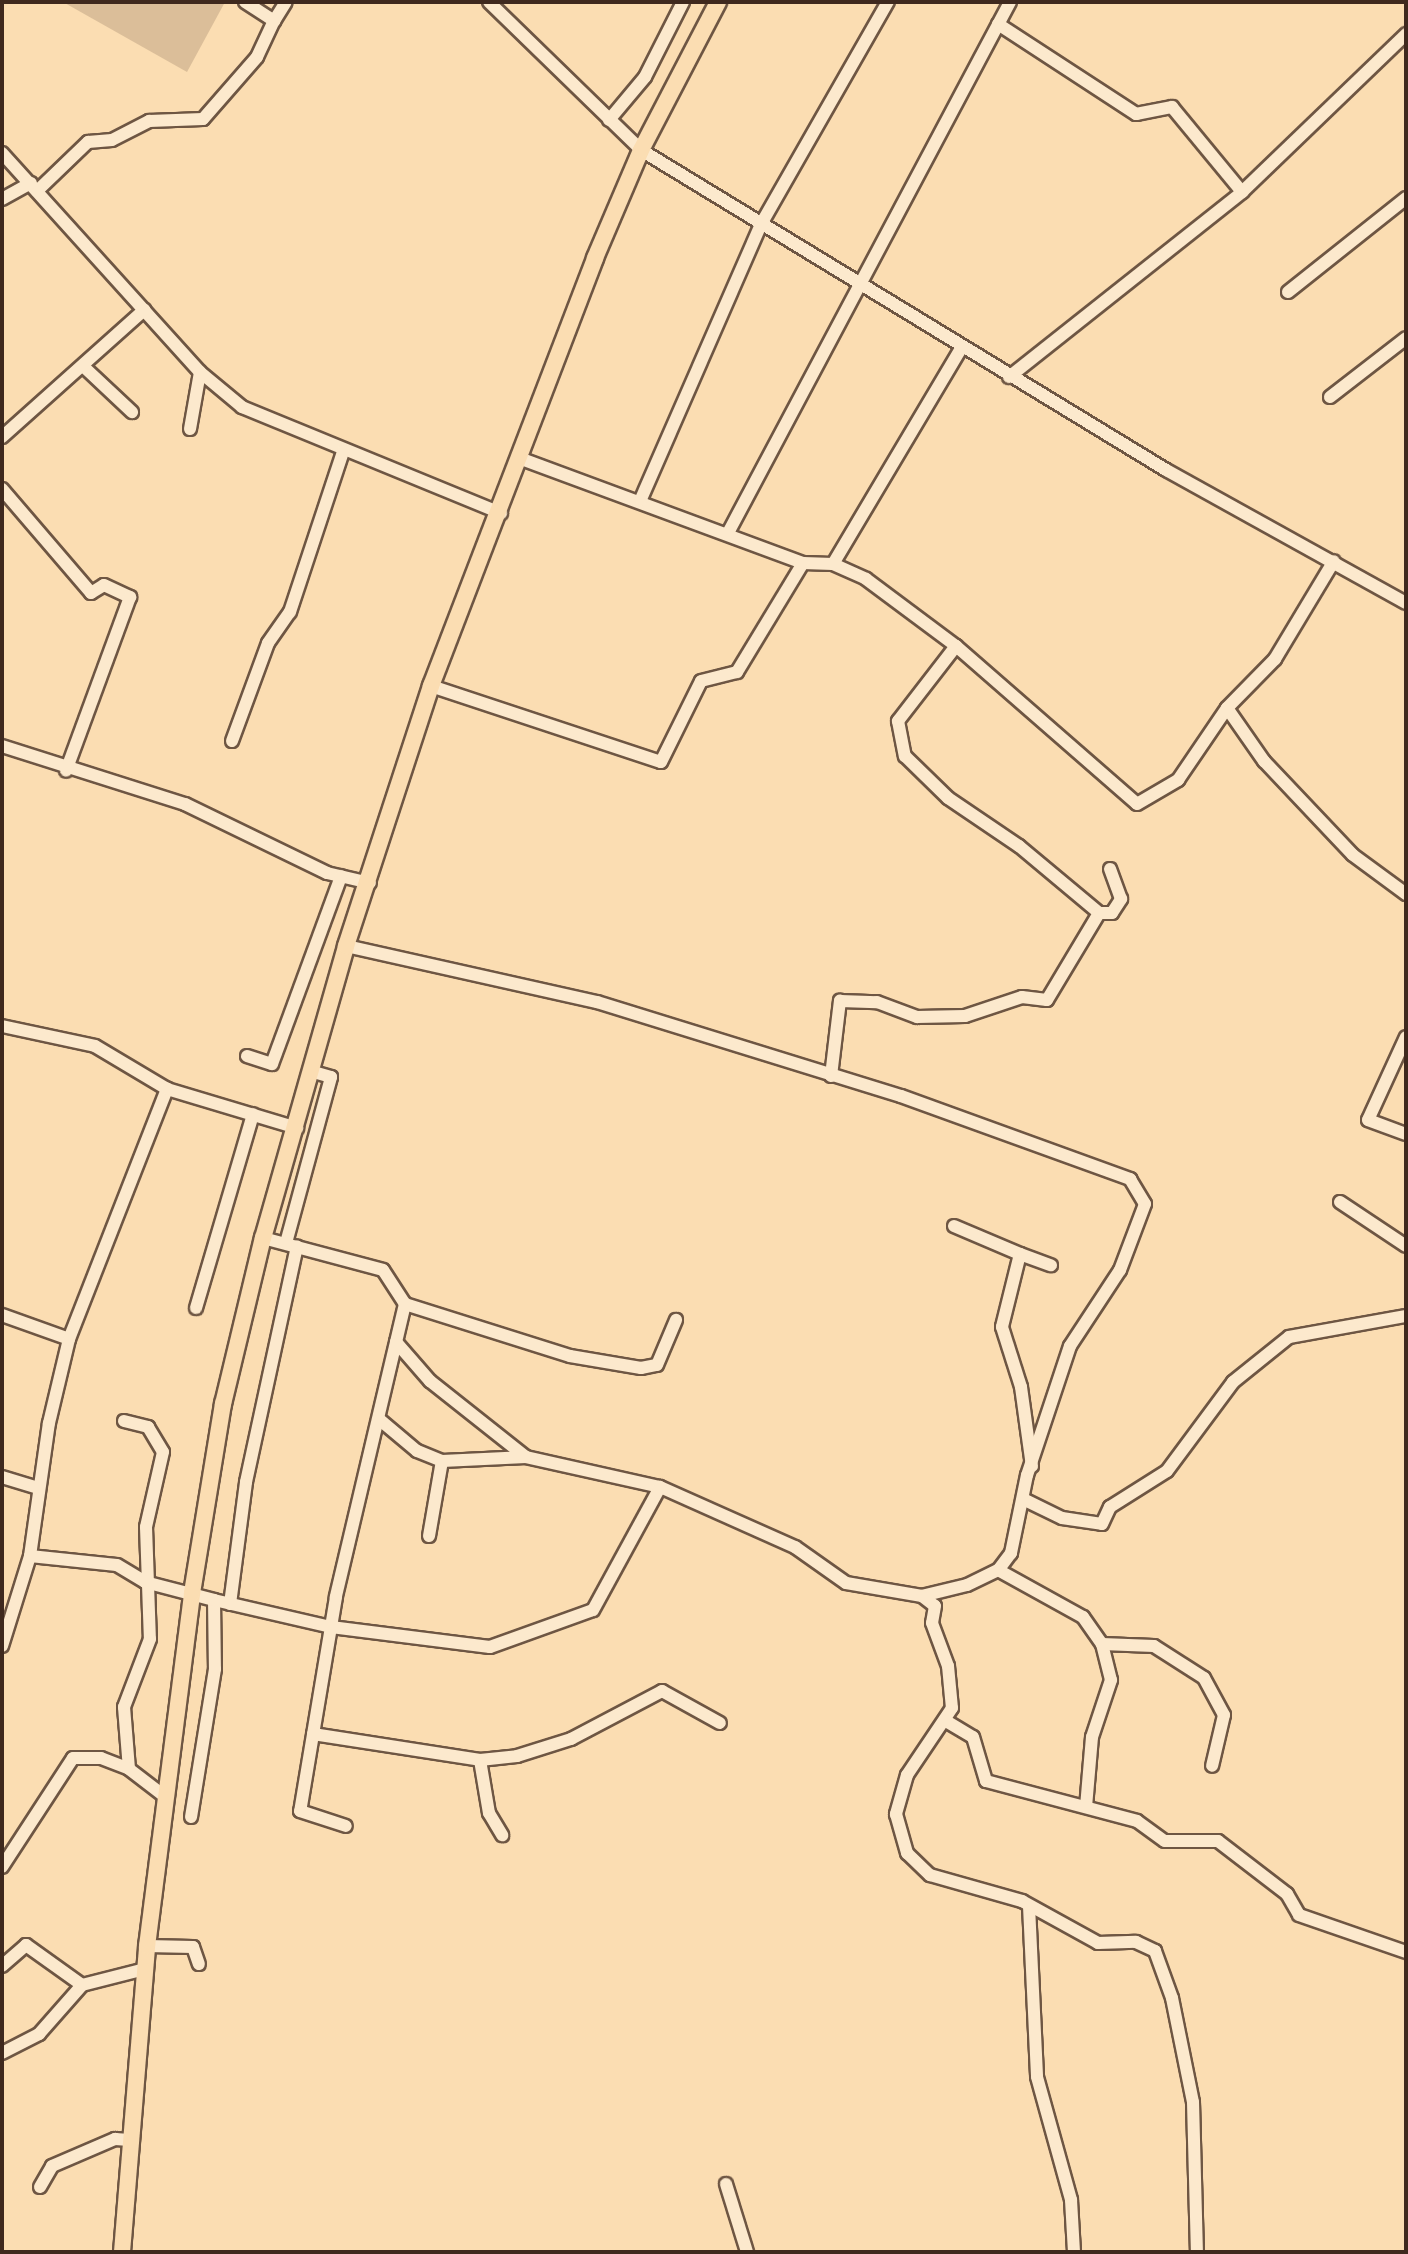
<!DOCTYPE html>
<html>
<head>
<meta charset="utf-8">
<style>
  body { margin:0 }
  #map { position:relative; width:1408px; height:2254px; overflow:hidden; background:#fbddb2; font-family:"Gentium Book Plus",serif }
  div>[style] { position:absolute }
  .green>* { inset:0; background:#dbbe99 }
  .roads { filter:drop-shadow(2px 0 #6e5643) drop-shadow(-2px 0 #6e5643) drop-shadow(0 2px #6e5643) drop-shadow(0 -2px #6e5643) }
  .minor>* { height:12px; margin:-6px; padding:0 6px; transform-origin:6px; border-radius:6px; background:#fce9cd }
  .major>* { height:16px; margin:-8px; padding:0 8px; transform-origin:8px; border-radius:8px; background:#fbddb2 }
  span { translate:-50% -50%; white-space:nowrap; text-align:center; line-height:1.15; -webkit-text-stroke:6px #fce9cd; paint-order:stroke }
  .frame { position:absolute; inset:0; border:4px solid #3f291e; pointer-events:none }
</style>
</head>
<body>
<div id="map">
  <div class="green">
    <i style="clip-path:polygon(63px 2px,225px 2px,187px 72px)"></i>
  </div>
  <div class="roads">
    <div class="minor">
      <i style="left:245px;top:2px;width:35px;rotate:33deg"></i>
      <i style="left:274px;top:21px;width:22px;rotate:-58deg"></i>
      <i style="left:489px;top:2px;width:212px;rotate:44.2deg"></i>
      <i style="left:641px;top:150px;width:615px;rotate:31.36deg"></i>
      <i style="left:1166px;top:470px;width:274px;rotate:29deg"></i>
      <i style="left:998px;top:24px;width:165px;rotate:33.1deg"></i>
      <i style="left:1136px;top:114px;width:37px;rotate:-11deg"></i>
      <i style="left:1172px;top:107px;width:110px;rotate:50.5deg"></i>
      <i style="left:609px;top:120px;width:56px;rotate:-50.1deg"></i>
      <i style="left:645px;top:77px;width:84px;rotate:-63.1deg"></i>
      <i style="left:2px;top:153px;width:295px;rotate:47.9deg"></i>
      <i style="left:200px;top:372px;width:55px;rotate:39.8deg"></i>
      <i style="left:242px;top:407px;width:280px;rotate:22.3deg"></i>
      <i style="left:37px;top:191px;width:71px;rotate:-43.9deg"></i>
      <i style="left:88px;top:142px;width:24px;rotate:-5deg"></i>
      <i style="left:112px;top:140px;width:42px;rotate:-27.2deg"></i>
      <i style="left:149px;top:121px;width:54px;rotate:-2.1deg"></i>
      <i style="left:203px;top:119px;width:82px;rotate:-48.9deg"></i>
      <i style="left:257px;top:57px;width:40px;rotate:-65deg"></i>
      <i style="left:2px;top:199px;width:33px;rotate:-29deg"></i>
      <i style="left:1288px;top:292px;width:151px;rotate:-38.5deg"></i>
      <i style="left:84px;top:367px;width:66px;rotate:43.2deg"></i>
      <i style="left:1009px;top:377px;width:298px;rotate:-38.4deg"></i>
      <i style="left:1242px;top:192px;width:228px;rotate:-43.9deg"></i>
      <i style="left:1330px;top:397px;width:96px;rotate:-37.8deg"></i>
      <i style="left:190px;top:429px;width:58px;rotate:-80deg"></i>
      <i style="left:2px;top:437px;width:191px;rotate:-41.8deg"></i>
      <i style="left:519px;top:458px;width:303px;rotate:20.3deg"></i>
      <i style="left:803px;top:563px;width:30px;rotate:2deg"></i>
      <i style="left:833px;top:564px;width:36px;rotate:24deg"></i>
      <i style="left:866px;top:579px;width:112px;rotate:36.7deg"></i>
      <i style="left:956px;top:646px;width:240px;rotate:41.1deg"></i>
      <i style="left:1137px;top:804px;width:48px;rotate:-30.3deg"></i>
      <i style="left:1178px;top:780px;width:87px;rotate:-55.8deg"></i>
      <i style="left:1227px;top:708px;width:69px;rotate:-45.6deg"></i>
      <i style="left:1275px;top:659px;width:114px;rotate:-59deg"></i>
      <i style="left:2px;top:489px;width:137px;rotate:49.4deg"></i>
      <i style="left:91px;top:593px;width:15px;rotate:-32deg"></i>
      <i style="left:104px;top:585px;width:29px;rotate:25deg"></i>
      <i style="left:130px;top:597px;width:185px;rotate:110.2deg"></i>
      <i style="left:641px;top:499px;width:298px;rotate:-66.4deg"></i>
      <i style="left:760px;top:226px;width:258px;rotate:-60.3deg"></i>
      <i style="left:728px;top:533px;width:601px;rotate:-62.03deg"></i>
      <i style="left:833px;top:564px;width:252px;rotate:-59.3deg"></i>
      <i style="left:956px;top:646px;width:95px;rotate:127.7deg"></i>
      <i style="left:898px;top:721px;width:36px;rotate:79deg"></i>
      <i style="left:905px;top:756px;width:60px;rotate:44.3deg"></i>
      <i style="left:948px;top:798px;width:86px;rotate:34.1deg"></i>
      <i style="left:1019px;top:846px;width:104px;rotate:39.9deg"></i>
      <i style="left:431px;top:686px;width:242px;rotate:18.3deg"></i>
      <i style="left:661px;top:762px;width:90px;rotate:-63.7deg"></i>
      <i style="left:701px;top:681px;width:37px;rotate:-14deg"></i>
      <i style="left:737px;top:672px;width:127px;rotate:-58.8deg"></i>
      <i style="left:1227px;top:708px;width:65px;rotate:55.1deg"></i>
      <i style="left:1264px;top:761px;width:129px;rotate:46.6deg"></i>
      <i style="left:1353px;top:855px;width:66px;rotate:36.3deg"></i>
      <i style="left:232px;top:741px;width:104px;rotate:-69.8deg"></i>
      <i style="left:268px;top:643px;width:38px;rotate:-55deg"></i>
      <i style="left:290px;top:612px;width:169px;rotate:-71.7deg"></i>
      <i style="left:2px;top:746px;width:192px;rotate:17.6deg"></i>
      <i style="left:185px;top:804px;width:158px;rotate:25.9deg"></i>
      <i style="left:327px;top:873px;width:44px;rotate:13.1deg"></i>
      <i style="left:346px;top:946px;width:257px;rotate:12.6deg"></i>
      <i style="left:597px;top:1002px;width:318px;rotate:17.2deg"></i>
      <i style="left:901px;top:1096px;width:244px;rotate:19.9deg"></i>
      <i style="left:1130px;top:1179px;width:29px;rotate:59deg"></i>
      <i style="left:1145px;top:1204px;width:71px;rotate:110.7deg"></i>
      <i style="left:1120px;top:1270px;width:91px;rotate:123.3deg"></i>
      <i style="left:1070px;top:1346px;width:136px;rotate:108.4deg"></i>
      <i style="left:1027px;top:1475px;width:80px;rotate:101.6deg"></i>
      <i style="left:1011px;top:1553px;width:21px;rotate:127deg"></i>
      <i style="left:998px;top:1570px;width:34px;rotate:154deg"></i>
      <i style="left:967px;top:1585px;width:46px;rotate:166.3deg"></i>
      <i style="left:922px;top:1596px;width:77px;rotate:-170.3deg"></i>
      <i style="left:846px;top:1583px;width:62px;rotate:-144.8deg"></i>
      <i style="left:795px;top:1547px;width:148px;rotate:-156deg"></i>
      <i style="left:660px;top:1487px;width:137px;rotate:-167.4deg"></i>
      <i style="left:526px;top:1457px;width:84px;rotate:177.3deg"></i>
      <i style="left:442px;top:1461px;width:27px;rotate:-158deg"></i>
      <i style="left:417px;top:1451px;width:50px;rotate:-139.9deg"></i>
      <i style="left:2px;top:1026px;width:95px;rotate:12.1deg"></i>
      <i style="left:95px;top:1046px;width:84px;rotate:30.8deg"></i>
      <i style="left:1406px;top:1037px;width:91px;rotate:114.6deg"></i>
      <i style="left:1368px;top:1120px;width:40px;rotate:20.2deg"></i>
      <i style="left:247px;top:1056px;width:26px;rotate:18deg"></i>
      <i style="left:272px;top:1064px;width:200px;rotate:-69.8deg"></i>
      <i style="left:831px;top:1076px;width:76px;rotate:-83.2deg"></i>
      <i style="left:840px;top:1001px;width:37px;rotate:2deg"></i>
      <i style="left:877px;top:1002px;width:43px;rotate:20.6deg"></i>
      <i style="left:917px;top:1017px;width:48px;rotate:-1.2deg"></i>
      <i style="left:965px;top:1016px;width:60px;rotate:-18.4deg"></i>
      <i style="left:1022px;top:997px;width:25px;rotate:7deg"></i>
      <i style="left:1047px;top:1000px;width:101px;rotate:-59.1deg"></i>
      <i style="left:1099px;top:913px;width:13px"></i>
      <i style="left:1112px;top:913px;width:17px;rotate:-57deg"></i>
      <i style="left:1121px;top:899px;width:32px;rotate:-110deg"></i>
      <i style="left:1340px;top:1202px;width:79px;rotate:33.7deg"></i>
      <i style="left:954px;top:1226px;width:72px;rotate:23deg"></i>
      <i style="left:1020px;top:1254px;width:75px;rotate:103.9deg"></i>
      <i style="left:1002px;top:1327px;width:63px;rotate:72.4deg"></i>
      <i style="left:1021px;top:1387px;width:80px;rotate:82.1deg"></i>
      <i style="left:263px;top:1238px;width:124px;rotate:14.9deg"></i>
      <i style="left:383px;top:1270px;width:40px;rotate:57.1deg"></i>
      <i style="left:405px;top:1304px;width:301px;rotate:103.3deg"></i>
      <i style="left:336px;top:1597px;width:217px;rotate:99.5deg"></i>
      <i style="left:300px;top:1811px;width:48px;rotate:18.1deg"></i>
      <i style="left:286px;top:1243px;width:172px;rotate:-74.8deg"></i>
      <i style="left:331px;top:1077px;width:19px;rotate:-164deg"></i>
      <i style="left:1020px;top:1254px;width:33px;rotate:20deg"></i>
      <i style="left:405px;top:1304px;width:173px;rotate:17.5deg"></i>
      <i style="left:570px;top:1356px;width:72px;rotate:9.6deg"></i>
      <i style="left:641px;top:1368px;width:16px;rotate:-11deg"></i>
      <i style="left:657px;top:1365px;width:49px;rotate:-67.1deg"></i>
      <i style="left:196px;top:1308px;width:202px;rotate:-73.6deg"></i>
      <i style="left:2px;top:1315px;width:71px;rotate:19.7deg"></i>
      <i style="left:396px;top:1342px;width:52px;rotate:48.9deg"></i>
      <i style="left:430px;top:1381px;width:122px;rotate:38.4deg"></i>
      <i style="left:124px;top:1421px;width:25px;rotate:14deg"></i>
      <i style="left:148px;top:1427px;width:29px;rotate:59deg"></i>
      <i style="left:163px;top:1452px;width:77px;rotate:102.8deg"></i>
      <i style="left:146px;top:1527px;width:112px;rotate:88deg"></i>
      <i style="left:150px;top:1639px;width:73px;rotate:110.9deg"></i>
      <i style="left:124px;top:1707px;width:62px;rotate:85.4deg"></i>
      <i style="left:129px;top:1769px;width:44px;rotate:37.6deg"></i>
      <i style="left:2px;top:1477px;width:37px;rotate:17deg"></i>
      <i style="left:1023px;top:1499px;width:43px;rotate:26deg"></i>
      <i style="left:1062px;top:1518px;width:40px;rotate:8.5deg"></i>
      <i style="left:1102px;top:1524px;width:19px;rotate:-65deg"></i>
      <i style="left:1110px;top:1507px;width:67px;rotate:-32.3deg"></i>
      <i style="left:1167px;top:1471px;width:111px;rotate:-53.4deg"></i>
      <i style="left:1233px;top:1382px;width:72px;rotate:-38.8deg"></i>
      <i style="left:1289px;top:1337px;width:119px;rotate:-10.2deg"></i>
      <i style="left:429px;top:1536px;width:76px;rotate:-80.2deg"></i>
      <i style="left:30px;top:1556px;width:87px;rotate:5.9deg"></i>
      <i style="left:117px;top:1565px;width:33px;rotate:31deg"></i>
      <i style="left:145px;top:1582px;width:71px;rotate:14.6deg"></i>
      <i style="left:214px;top:1600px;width:69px;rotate:89.2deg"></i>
      <i style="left:215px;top:1669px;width:150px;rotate:99.2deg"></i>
      <i style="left:998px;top:1570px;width:97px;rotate:28.9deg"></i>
      <i style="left:1083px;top:1617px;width:33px;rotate:55deg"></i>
      <i style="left:1102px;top:1644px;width:37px;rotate:76deg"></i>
      <i style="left:1111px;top:1680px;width:60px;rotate:108.4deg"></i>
      <i style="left:1092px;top:1737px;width:70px;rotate:94.9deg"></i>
      <i style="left:922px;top:1596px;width:16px;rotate:38deg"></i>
      <i style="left:935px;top:1606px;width:17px;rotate:100deg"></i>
      <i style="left:932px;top:1623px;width:46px;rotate:69.6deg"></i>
      <i style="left:948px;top:1666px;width:42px;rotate:84.6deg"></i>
      <i style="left:952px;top:1708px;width:81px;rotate:123.9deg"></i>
      <i style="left:907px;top:1775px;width:41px;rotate:105.8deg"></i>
      <i style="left:896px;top:1814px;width:41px;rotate:74.2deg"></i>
      <i style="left:907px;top:1853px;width:32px;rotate:44deg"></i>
      <i style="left:930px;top:1875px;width:96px;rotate:15.8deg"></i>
      <i style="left:1022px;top:1901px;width:87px;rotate:28.9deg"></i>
      <i style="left:1098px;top:1943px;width:38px;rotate:-2deg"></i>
      <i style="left:1136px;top:1942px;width:21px;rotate:25deg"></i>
      <i style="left:1155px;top:1951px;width:50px;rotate:70.1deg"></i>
      <i style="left:1172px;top:1998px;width:106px;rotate:78.6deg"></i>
      <i style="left:1193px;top:2102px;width:150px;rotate:88.5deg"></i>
      <i style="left:214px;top:1600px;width:120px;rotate:13deg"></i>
      <i style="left:331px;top:1627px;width:160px;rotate:7.2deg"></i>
      <i style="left:490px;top:1647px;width:109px;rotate:-19.8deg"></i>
      <i style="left:593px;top:1610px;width:140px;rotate:-61.4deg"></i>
      <i style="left:230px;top:1604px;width:123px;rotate:-82.5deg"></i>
      <i style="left:246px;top:1482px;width:241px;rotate:-77.8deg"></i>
      <i style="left:1102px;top:1644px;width:52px;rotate:2.2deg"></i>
      <i style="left:1154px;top:1646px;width:59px;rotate:32.6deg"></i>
      <i style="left:1204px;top:1678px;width:42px;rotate:61.6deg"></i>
      <i style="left:1224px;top:1715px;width:52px;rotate:103.2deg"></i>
      <i style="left:2px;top:1646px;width:94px;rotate:-72.7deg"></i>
      <i style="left:30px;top:1556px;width:134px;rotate:-81.9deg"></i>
      <i style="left:49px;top:1423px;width:86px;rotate:-76.6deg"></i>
      <i style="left:69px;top:1339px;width:269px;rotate:-68.6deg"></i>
      <i style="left:167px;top:1089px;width:136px;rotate:16.7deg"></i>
      <i style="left:946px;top:1721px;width:31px;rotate:31deg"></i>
      <i style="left:973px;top:1737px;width:46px;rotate:73.5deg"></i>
      <i style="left:986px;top:1781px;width:156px;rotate:14.8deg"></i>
      <i style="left:1137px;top:1821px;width:34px;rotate:36deg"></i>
      <i style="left:1165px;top:1841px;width:53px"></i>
      <i style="left:1218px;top:1841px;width:87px;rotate:37.5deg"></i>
      <i style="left:1287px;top:1894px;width:24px;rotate:60deg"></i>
      <i style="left:1299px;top:1915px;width:113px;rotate:19.1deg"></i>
      <i style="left:313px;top:1734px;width:169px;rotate:8.8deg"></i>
      <i style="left:480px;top:1760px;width:37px;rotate:-6deg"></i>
      <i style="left:517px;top:1756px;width:57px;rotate:-17.5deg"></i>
      <i style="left:571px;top:1739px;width:103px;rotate:-27.8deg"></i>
      <i style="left:662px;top:1691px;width:66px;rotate:28.9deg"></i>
      <i style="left:480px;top:1760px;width:54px;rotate:80.4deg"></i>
      <i style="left:489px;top:1813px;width:26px;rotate:59deg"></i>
      <i style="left:2px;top:1867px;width:130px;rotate:-56.9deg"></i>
      <i style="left:73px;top:1758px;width:28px"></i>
      <i style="left:101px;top:1758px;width:30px;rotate:21deg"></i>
      <i style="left:1029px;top:1906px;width:171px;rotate:87.3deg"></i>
      <i style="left:1037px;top:2077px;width:128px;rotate:74.5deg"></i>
      <i style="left:1071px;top:2200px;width:52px;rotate:86.7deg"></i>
      <i style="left:147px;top:1946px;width:46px;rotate:1.2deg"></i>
      <i style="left:193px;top:1947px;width:18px;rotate:71deg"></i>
      <i style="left:2px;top:1966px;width:32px;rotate:-41deg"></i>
      <i style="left:26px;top:1945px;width:69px;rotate:35.5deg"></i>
      <i style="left:82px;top:1985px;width:65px;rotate:-14.3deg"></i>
      <i style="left:2px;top:2053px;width:42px;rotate:-27.2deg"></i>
      <i style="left:39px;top:2034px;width:65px;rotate:-48.7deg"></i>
      <i style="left:726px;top:2184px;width:71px;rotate:72.8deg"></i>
      <i style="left:40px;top:2187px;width:24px;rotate:-60deg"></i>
      <i style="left:52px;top:2166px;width:69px;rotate:-23.2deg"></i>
      <i style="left:115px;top:2139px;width:15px;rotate:4deg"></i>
    </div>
    <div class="major">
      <i style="left:122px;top:2252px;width:307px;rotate:-85.3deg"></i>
      <i style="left:147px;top:1946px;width:356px;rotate:-82.7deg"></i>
      <i style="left:192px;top:1593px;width:192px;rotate:-80.7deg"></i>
      <i style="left:223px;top:1404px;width:171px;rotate:-76.5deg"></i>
      <i style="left:263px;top:1238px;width:304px;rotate:-74.1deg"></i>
      <i style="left:346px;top:946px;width:274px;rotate:-71.9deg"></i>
      <i style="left:431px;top:686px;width:458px;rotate:-69deg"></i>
      <i style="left:595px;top:258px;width:117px;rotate:-66.9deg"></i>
      <i style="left:641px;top:150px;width:167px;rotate:-62.5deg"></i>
    </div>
  </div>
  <div class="frame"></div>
</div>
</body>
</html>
